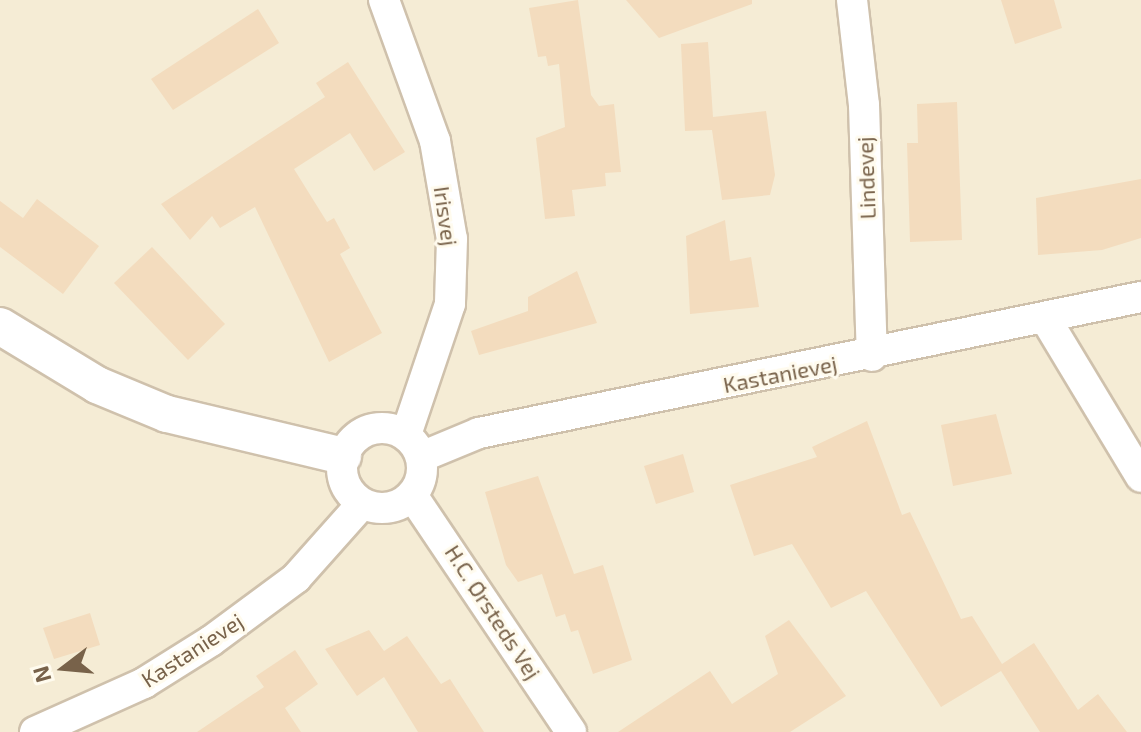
<!DOCTYPE html>
<html>
<head>
<meta charset="utf-8">
<style>
  body { margin:0 }
  #map { position:relative; width:1141px; height:732px; overflow:hidden; background:#fdf8e7; font-family:"Exo 2",sans-serif }
  div>[style] { position:absolute }
  .residential>* { inset:0; background:#f5ecd5 }
  .building>* { inset:0; background:#f3dcbe }
  .roads { filter:drop-shadow(2px 0 #cfc1ac) drop-shadow(-2px 0 #cfc1ac) drop-shadow(0 2px #cfc1ac) drop-shadow(0 -2px #cfc1ac) }
  .minor>* { height:30px; margin:-15px; padding:0 15px; transform-origin:15px; border-radius:15px; background:#fff }
  .minor>.ring { margin:-15px; padding:0; box-sizing:content-box; background:none; border:30px solid #fff; border-radius:50% }
  .tertiary>* { height:36px; margin:-18px; padding:0 18px; transform-origin:18px; border-radius:18px; background:#fff }
  span { translate:-50% -50%; white-space:nowrap; text-align:center; line-height:1.15; -webkit-text-stroke:6px #fffbee; paint-order:stroke }
  .street-label { font-size:22px; color:#78624a }
  .north { position:absolute; left:24px; top:628px; width:80px; height:80px; -webkit-text-stroke:6px #fffbee; paint-order:stroke; rotate:254deg; font-size:22px; font-weight:700; line-height:32px; text-align:center; color:#78624a }
  .north::after { content:''; display:block; margin:auto; width:28px; height:36px; background:#78624a; clip-path:polygon(50% 0,100% 100%,50% 72%,0 100%) }
</style>
</head>
<body>
<div id="map">
  <div class="residential">
    <i style="clip-path:polygon(0 0,1141px 0,1141px 732px,0 732px)"></i>
  </div>
  <div class="building">
    <i style="clip-path:polygon(578px 0,591px 95px,599px 106px,614px 104px,621px 172px,605px 173px,606px 186px,572px 190px,575px 216px,545px 219px,536px 138px,565px 127px,559px 64px,548px 66px,546px 56px,538px 57px,529px 8px)"></i>
    <i style="clip-path:polygon(626px 0,752px 0,752px 4px,659px 38px)"></i>
    <i style="clip-path:polygon(1001px 0,1054px 0,1062px 28px,1015px 44px)"></i>
    <i style="clip-path:polygon(258px 9px,279px 43px,173px 110px,151px 79px)"></i>
    <i style="clip-path:polygon(708px 42px,713px 117px,766px 111px,775px 175px,770px 195px,722px 200px,712px 130px,685px 131px,681px 44px)"></i>
    <i style="clip-path:polygon(348px 62px,405px 152px,374px 171px,350px 133px,294px 169px,327px 222px,334px 218px,350px 248px,340px 254px,382px 333px,329px 362px,255px 207px,220px 228px,212px 216px,190px 240px,161px 204px,325px 97px,316px 83px)"></i>
    <i style="clip-path:polygon(957px 102px,962px 240px,910px 242px,907px 143px,918px 143px,917px 104px)"></i>
    <i style="clip-path:polygon(1141px 179px,1141px 238px,1102px 250px,1038px 255px,1036px 198px)"></i>
    <i style="clip-path:polygon(37px 199px,99px 246px,63px 294px,0 247px,0 201px,23px 218px)"></i>
    <i style="clip-path:polygon(725px 220px,730px 261px,751px 257px,759px 307px,690px 314px,686px 236px)"></i>
    <i style="clip-path:polygon(152px 247px,225px 324px,188px 360px,114px 283px)"></i>
    <i style="clip-path:polygon(577px 271px,597px 323px,479px 355px,471px 331px,528px 311px,528px 297px)"></i>
    <i style="clip-path:polygon(996px 414px,1012px 474px,953px 486px,941px 425px)"></i>
    <i style="clip-path:polygon(867px 421px,902px 515px,910px 512px,961px 619px,972px 616px,1002px 664px,1034px 643px,1078px 710px,1098px 694px,1127px 732px,1040px 732px,1001px 671px,941px 707px,866px 591px,831px 608px,792px 544px,754px 556px,730px 485px,817px 457px,812px 447px)"></i>
    <i style="clip-path:polygon(683px 454px,694px 492px,656px 504px,644px 466px)"></i>
    <i style="clip-path:polygon(538px 476px,574px 574px,603px 565px,632px 660px,593px 674px,578px 630px,571px 632px,565px 614px,556px 617px,542px 574px,518px 582px,506px 565px,485px 492px)"></i>
    <i style="clip-path:polygon(90px 613px,100px 645px,54px 659px,43px 628px)"></i>
    <i style="clip-path:polygon(789px 620px,846px 696px,790px 732px,618px 732px,710px 671px,732px 704px,778px 674px,765px 636px)"></i>
    <i style="clip-path:polygon(369px 630px,384px 651px,407px 636px,441px 684px,450px 679px,484px 732px,418px 732px,384px 677px,357px 696px,325px 649px)"></i>
    <i style="clip-path:polygon(295px 650px,318px 684px,285px 708px,301px 732px,197px 732px,264px 687px,256px 676px)"></i>
  </div>
  <div class="roads">
    <div class="minor">
      <i style="left:384px;top:0;width:150px;rotate:70.1deg"></i>
      <i style="left:435px;top:141px;width:99px;rotate:80.2deg"></i>
      <i style="left:452px;top:239px;width:65px;rotate:91.8deg"></i>
      <i style="left:450px;top:304px;width:138px;rotate:108.6deg"></i>
      <i style="left:852px;top:0;width:106px;rotate:83.5deg"></i>
      <i style="left:864px;top:105px;width:251px;rotate:88.2deg"></i>
      <i style="left:1047px;top:321px;width:182px;rotate:58.9deg"></i>
      <i class="ring" style="left:342px;top:428px;width:50px;height:50px"></i>
      <i style="left:421px;top:457px;width:63px;rotate:-22.5deg"></i>
      <i style="left:479px;top:433px;width:676px;rotate:-11.61deg"></i>
      <i style="left:412px;top:495px;width:285px;rotate:56.1deg"></i>
      <i style="left:35px;top:732px;width:120px;rotate:-24.2deg"></i>
      <i style="left:144px;top:683px;width:79px;rotate:-32.1deg"></i>
      <i style="left:211px;top:641px;width:106px;rotate:-36.5deg"></i>
      <i style="left:296px;top:578px;width:99px;rotate:-48.3deg"></i>
    </div>
    <div class="tertiary">
      <i style="left:0;top:326px;width:114px;rotate:31.3deg"></i>
      <i style="left:97px;top:385px;width:76px;rotate:22.5deg"></i>
      <i style="left:167px;top:414px;width:181px;rotate:13.4deg"></i>
    </div>
  </div>
  <div class="street-label">
    <span style="left:866px;top:178px;rotate:-92deg">Lindevej</span>
    <span style="left:446px;top:216px;rotate:82deg">Irisvej</span>
    <span style="left:780px;top:374px;rotate:-11deg">Kastanievej</span>
    <span style="left:493px;top:612px;rotate:57deg">H.C. Ørsteds Vej</span>
    <span style="left:192px;top:650px;rotate:-33deg">Kastanievej</span>
  </div>
  <div class="north">N</div>
</div>
</body>
</html>
